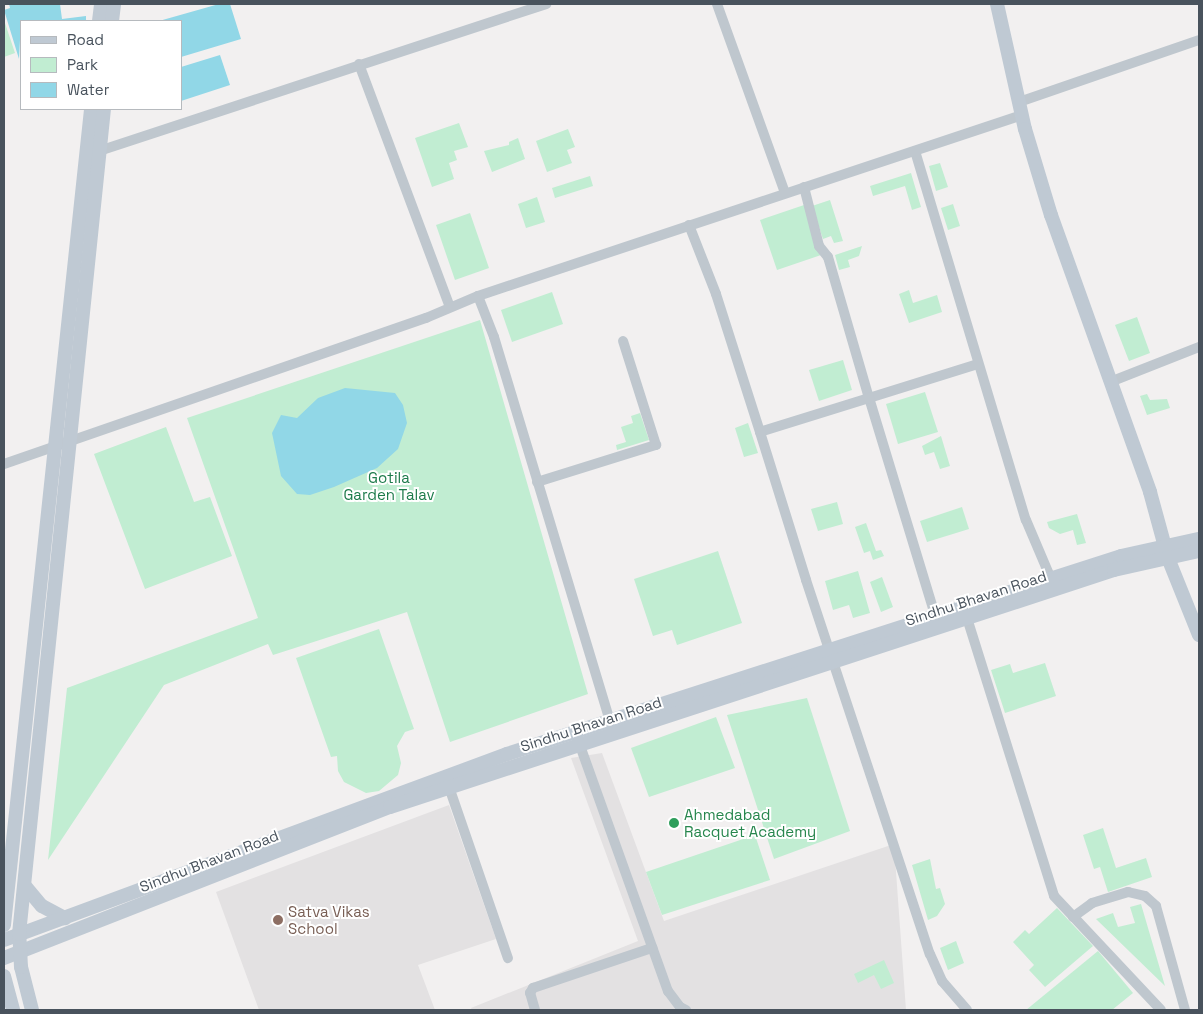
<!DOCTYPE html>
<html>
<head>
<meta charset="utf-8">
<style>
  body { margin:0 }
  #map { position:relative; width:1203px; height:1014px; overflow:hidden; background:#f2f0f0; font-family:"Space Grotesk",sans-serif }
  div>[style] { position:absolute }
  .education>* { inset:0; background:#e3e1e2 }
  .green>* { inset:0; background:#c1edd2 }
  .water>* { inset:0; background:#91d7e7 }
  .street>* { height:10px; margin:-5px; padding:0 5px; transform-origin:5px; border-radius:5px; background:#bfc7ce }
  .secondary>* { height:14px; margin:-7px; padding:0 7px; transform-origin:7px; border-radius:7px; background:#bfc9d3 }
  .dots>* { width:14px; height:14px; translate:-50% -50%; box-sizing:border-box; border:2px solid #fff; border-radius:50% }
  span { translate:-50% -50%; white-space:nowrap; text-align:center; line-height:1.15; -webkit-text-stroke:4px #fff; paint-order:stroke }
  .park-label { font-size:15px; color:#1d7b4b }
  .street-label { font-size:15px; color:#49535d }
  .leisure-label { font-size:15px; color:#27864d }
  .left { translate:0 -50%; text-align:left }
  .education-label { font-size:15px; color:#785e54 }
  .frame { position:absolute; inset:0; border:5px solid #49535d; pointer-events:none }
  .legend { position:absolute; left:20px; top:20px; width:162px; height:90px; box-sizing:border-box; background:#fff; border:1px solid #b6babe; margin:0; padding:6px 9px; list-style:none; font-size:15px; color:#49535d }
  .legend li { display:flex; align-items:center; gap:10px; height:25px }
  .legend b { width:25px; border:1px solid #b6babe }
</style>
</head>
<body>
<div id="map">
  <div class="education">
    <i style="clip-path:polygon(602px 753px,664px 921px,894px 844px,906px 1010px,472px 1010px,471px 1008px,638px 941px,571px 758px)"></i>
    <i style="clip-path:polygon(449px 805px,496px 939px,418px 965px,435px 1010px,259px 1010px,216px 892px)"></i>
  </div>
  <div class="green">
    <i style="clip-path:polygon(4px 20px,15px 53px,4px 57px)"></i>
    <i style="clip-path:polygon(459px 123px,468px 147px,454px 151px,457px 160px,449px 163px,454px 179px,432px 187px,415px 138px)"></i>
    <i style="clip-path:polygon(568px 129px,575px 147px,567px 150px,572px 163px,547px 172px,536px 141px)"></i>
    <i style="clip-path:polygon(518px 138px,525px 159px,492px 172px,484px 151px,509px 145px,509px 142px)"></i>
    <i style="clip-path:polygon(940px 163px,948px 187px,936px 191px,929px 166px)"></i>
    <i style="clip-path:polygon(911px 173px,921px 207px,912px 210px,905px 186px,873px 196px,870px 186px)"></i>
    <i style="clip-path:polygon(590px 176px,593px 186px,555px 198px,552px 188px)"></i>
    <i style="clip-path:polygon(537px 197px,545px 222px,526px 228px,518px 204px)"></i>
    <i style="clip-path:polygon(830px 200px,843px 241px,834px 243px,831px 236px,823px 239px,812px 206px)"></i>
    <i style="clip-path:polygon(807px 204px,824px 254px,777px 270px,760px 220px)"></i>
    <i style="clip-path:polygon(953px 204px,960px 226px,948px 230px,941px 208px)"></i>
    <i style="clip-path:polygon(470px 213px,489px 268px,455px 280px,436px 225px)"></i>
    <i style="clip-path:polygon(862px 246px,859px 256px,848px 260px,850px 267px,839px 270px,835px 255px)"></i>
    <i style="clip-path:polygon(909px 290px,913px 303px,937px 295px,942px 312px,909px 323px,899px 294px)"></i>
    <i style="clip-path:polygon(552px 292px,563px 324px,512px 342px,501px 310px)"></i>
    <i style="clip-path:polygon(1137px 317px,1150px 353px,1129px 361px,1115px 325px)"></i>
    <i style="clip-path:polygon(480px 320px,588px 694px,450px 742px,407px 612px,273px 655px,268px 644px,164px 685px,48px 860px,67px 688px,258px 618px,187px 418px)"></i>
    <i style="clip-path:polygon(843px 360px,852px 390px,819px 401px,809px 370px)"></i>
    <i style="clip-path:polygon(925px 392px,938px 432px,898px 444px,886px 404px)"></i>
    <i style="clip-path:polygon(1147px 394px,1150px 400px,1167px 399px,1170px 408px,1147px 415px,1140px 396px)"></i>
    <i style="clip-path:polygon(640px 413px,649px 440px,617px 450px,616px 445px,626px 442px,621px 427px,633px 423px,631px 416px)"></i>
    <i style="clip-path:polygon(748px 423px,758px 453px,744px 457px,735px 428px)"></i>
    <i style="clip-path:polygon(166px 427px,194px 502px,210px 497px,232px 556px,145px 589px,94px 454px)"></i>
    <i style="clip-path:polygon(941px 436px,950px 466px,940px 469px,934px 452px,925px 455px,922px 446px)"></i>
    <i style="clip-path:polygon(837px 502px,843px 524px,818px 531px,811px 509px)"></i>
    <i style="clip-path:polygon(962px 507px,969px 529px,927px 542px,920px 521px)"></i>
    <i style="clip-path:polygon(1077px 514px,1086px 543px,1077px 545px,1073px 530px,1060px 534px,1049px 528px,1047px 522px)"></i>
    <i style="clip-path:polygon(866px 523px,876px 551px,881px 550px,884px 556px,873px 560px,870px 551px,864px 553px,855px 527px)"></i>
    <i style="clip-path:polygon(718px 551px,742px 623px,677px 645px,672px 630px,653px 636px,634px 579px)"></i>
    <i style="clip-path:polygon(858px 571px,870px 613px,853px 618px,849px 605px,833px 610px,825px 581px)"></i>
    <i style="clip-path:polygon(882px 577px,893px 607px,881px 612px,870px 582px)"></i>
    <i style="clip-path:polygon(379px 629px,414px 729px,405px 732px,397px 746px,401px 763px,398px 775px,379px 791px,366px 793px,344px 782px,338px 771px,337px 756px,331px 757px,296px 658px)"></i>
    <i style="clip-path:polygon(1045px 663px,1056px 696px,1005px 713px,991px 670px,1010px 664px,1013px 673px)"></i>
    <i style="clip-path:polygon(807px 698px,850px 831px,774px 859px,727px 715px)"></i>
    <i style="clip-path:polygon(716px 717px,735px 768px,649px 797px,631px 748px)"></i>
    <i style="clip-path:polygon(1103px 828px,1116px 868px,1146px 858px,1152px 877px,1108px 892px,1100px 867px,1094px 869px,1083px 835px)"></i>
    <i style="clip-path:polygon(755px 835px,770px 880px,662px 915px,646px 872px)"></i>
    <i style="clip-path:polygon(930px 859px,936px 889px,940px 888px,945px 904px,937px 916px,928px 920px,912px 865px)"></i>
    <i style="clip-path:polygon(1141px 904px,1165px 986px,1096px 919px,1113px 913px,1118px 927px,1135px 923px,1130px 907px)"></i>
    <i style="clip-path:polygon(1057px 908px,1093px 946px,1045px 987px,1029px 970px,1034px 965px,1013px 942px,1025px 930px,1029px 934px)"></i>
    <i style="clip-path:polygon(956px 941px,964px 963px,948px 970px,940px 948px)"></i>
    <i style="clip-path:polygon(1098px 951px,1133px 993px,1112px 1010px,1026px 1010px)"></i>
    <i style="clip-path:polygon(884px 960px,894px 983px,881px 989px,874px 975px,858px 983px,854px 974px)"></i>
  </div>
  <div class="water">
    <i style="clip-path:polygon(9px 4px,60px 4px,62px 19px,86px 16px,86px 21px,21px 21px,19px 59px,4px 10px,10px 8px)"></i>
    <i style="clip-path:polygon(219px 4px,230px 4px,241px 39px,181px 57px,181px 21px,159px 21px)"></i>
    <i style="clip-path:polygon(220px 55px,230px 85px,181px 101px,181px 67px)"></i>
    <i style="clip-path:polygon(345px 388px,395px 393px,403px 405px,407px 423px,398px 449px,377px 468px,334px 487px,310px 495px,297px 494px,281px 476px,272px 433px,281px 415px,297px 418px,318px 398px)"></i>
  </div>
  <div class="street">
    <i style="left:717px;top:4px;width:201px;rotate:70.2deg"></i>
    <i style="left:359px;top:64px;width:259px;rotate:69.5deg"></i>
    <i style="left:1019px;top:102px;width:190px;rotate:-19deg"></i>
    <i style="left:99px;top:151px;width:471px;rotate:-18.2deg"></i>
    <i style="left:915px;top:151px;width:385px;rotate:73.3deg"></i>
    <i style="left:1026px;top:520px;width:64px;rotate:67deg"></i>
    <i style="left:804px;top:187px;width:61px;rotate:75.7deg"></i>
    <i style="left:819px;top:246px;width:14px;rotate:51deg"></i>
    <i style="left:828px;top:257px;width:147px;rotate:73.8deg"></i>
    <i style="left:869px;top:398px;width:114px;rotate:-17.3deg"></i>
    <i style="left:689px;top:225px;width:74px;rotate:68.6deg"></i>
    <i style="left:716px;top:294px;width:145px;rotate:72.3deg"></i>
    <i style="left:478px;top:296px;width:44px;rotate:68.7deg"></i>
    <i style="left:494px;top:337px;width:407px;rotate:73.2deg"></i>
    <i style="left:1110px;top:382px;width:96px;rotate:-21.5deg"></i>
    <i style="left:4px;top:464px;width:447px;rotate:-19.1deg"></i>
    <i style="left:426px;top:318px;width:56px;rotate:-22.9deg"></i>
    <i style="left:478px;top:296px;width:573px;rotate:-18.4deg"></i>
    <i style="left:537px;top:482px;width:125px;rotate:-17.3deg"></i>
    <i style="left:656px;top:445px;width:109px;rotate:-107.6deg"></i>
    <i style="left:935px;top:615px;width:227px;rotate:-106.9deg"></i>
    <i style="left:869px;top:398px;width:114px;rotate:162.7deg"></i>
    <i style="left:760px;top:432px;width:155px;rotate:72.7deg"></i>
    <i style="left:806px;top:580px;width:394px;rotate:71.7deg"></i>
    <i style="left:930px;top:954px;width:30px;rotate:66deg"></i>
    <i style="left:942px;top:981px;width:38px;rotate:49deg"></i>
    <i style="left:967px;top:618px;width:291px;rotate:72.6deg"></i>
    <i style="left:1054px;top:896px;width:156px;rotate:46.8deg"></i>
    <i style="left:578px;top:740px;width:267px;rotate:70.3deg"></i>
    <i style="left:668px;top:991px;width:20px;rotate:53deg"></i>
    <i style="left:680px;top:1007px;width:7px;rotate:27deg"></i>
    <i style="left:449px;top:787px;width:181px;rotate:71deg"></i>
    <i style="left:1073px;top:917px;width:24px;rotate:-36deg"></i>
    <i style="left:1092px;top:903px;width:38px;rotate:-17deg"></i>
    <i style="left:1128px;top:892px;width:17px;rotate:13deg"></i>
    <i style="left:1145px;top:896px;width:15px;rotate:42deg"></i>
    <i style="left:1156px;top:906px;width:108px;rotate:74.4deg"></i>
    <i style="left:535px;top:1010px;width:18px;rotate:-106deg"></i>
    <i style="left:530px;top:993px;width:6px;rotate:-59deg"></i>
    <i style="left:533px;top:988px;width:126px;rotate:-18.6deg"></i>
  </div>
  <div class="secondary">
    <i style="left:997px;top:4px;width:128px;rotate:77.4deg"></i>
    <i style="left:1025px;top:129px;width:90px;rotate:73.2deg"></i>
    <i style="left:1051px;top:215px;width:294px;rotate:70.3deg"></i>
    <i style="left:1150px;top:492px;width:68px;rotate:74.7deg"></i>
    <i style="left:1168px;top:558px;width:83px;rotate:68.1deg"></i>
    <i style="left:99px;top:21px;width:17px;rotate:-83deg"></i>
    <i style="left:112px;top:21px;width:17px;rotate:-83deg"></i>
    <i style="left:25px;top:886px;width:26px;rotate:50deg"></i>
    <i style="left:42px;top:906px;width:26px;rotate:28deg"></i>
    <i style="left:4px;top:925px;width:821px;rotate:-83.91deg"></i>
    <i style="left:4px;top:940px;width:536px;rotate:-20.29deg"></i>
    <i style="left:507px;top:754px;width:645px;rotate:-17.87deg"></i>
    <i style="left:1121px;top:556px;width:80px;rotate:-12.3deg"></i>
    <i style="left:4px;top:958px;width:414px;rotate:-21.4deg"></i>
    <i style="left:390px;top:807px;width:762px;rotate:-18.13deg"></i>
    <i style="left:1114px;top:570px;width:87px;rotate:-12.6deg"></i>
    <i style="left:4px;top:976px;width:35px;rotate:75deg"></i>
    <i style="left:32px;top:1010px;width:44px;rotate:-104.3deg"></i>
    <i style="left:21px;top:967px;width:33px;rotate:-93deg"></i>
    <i style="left:19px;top:934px;width:829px;rotate:-84.12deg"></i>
  </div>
  <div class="dots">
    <i style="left:674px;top:823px;background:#2e9e5b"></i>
    <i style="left:278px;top:920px;background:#8d6e63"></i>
  </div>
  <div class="park-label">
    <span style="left:389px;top:486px">Gotila<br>Garden Talav</span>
  </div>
  <div class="street-label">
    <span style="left:976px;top:598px;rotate:-18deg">Sindhu Bhavan Road</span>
    <span style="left:591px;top:724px;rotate:-18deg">Sindhu Bhavan Road</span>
    <span style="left:209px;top:861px;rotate:-21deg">Sindhu Bhavan Road</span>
  </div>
  <div class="leisure-label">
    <span class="left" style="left:684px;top:823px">Ahmedabad<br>Racquet Academy</span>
  </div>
  <div class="education-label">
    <span class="left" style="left:288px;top:920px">Satva Vikas<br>School</span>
  </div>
  <div class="frame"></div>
  <ul class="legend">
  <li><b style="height:6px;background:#bfc9d3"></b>Road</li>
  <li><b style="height:14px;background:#c1edd2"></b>Park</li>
  <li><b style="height:14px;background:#91d7e7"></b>Water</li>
  </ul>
</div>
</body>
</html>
